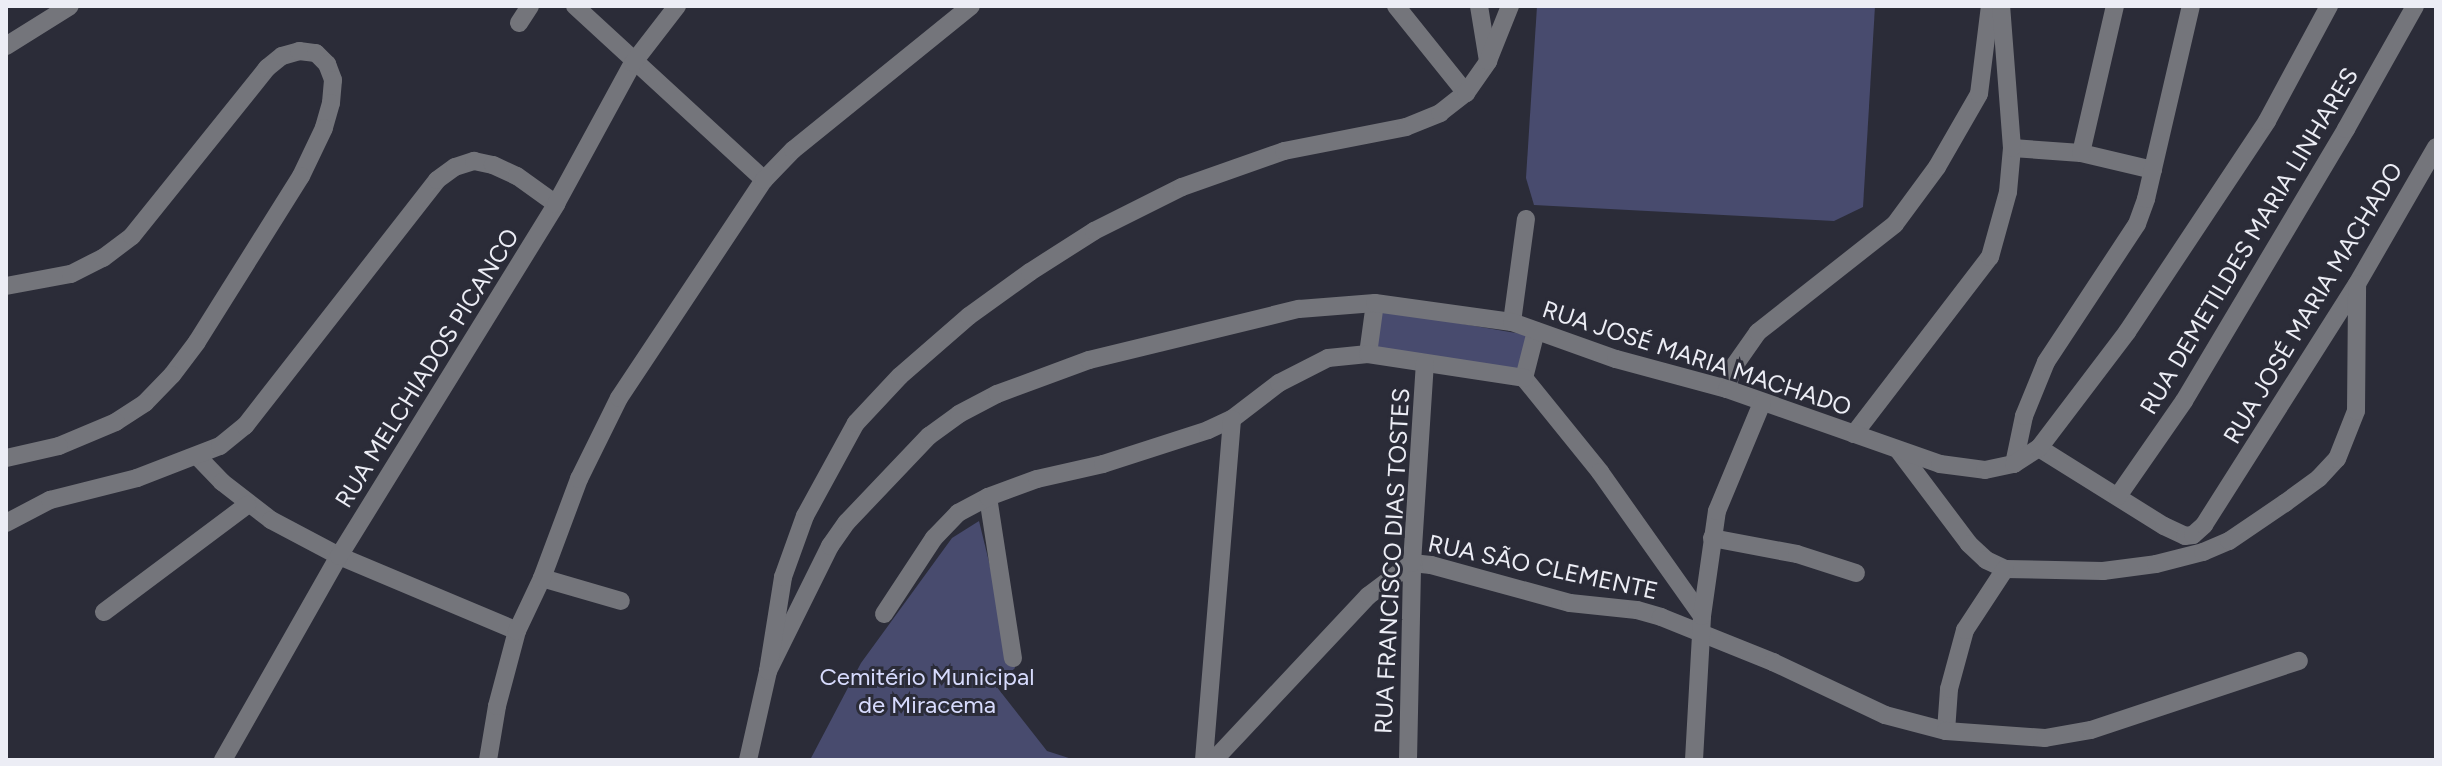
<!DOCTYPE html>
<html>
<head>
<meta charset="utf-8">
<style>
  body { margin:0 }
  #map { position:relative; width:2442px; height:766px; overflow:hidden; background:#2b2c38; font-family:Figtree,sans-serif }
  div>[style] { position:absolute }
  .green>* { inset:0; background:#484b6e }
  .minor>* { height:18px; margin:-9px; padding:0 9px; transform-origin:9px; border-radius:9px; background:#74757b }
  span { translate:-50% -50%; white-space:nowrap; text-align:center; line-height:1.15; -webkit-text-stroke:6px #2b2c38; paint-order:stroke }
  .street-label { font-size:24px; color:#ecedf5 }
  .park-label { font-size:24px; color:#d7dbfd }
  .frame { position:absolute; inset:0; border:8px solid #ecedf5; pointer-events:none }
</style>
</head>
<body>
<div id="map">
  <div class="green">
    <i style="clip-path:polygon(1537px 6px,1875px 6px,1863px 207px,1834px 221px,1534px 205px,1526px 178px)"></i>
    <i style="clip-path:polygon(1376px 309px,1527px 335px,1515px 379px,1372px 352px)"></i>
    <i style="clip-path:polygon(979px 521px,1015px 668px,996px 686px,1047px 751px,1075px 760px,810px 760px,861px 663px,952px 538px)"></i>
  </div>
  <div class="minor">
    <i style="left:575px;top:6px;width:257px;rotate:42.6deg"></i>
    <i style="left:1396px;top:6px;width:112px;rotate:51.2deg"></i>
    <i style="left:1479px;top:6px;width:56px;rotate:80.7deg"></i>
    <i style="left:519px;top:23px;width:20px;rotate:-57deg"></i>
    <i style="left:6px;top:46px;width:75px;rotate:-32deg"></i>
    <i style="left:2012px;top:148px;width:69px;rotate:4.1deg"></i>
    <i style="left:2081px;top:153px;width:74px;rotate:13.3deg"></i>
    <i style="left:2081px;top:153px;width:151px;rotate:-77deg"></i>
    <i style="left:6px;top:286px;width:66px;rotate:-10.5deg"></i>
    <i style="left:71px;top:274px;width:36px;rotate:-27deg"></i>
    <i style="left:103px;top:258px;width:36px;rotate:-37deg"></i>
    <i style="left:132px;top:236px;width:216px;rotate:-51.2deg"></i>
    <i style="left:267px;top:68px;width:19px;rotate:-39deg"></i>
    <i style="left:282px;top:56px;width:18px;rotate:-16deg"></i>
    <i style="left:299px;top:51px;width:17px;rotate:7deg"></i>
    <i style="left:316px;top:53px;width:16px;rotate:45deg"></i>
    <i style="left:327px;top:64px;width:17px;rotate:69deg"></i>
    <i style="left:333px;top:80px;width:23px;rotate:95deg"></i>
    <i style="left:331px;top:103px;width:26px;rotate:106deg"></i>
    <i style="left:324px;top:128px;width:53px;rotate:115.6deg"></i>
    <i style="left:301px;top:176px;width:196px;rotate:122.1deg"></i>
    <i style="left:197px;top:342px;width:41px;rotate:127.1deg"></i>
    <i style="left:172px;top:375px;width:39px;rotate:134deg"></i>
    <i style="left:145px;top:403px;width:35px;rotate:147deg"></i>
    <i style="left:116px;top:422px;width:62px;rotate:157.2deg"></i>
    <i style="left:59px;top:446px;width:54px;rotate:167.2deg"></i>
    <i style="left:1512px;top:322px;width:104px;rotate:-82.3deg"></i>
    <i style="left:1536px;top:331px;width:49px;rotate:104.3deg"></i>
    <i style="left:1524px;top:378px;width:121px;rotate:51deg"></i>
    <i style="left:1600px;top:472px;width:176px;rotate:54.7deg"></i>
    <i style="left:1368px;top:354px;width:51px;rotate:-82.2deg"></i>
    <i style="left:1727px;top:389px;width:21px;rotate:-76deg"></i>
    <i style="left:1732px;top:369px;width:45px;rotate:-54.9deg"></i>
    <i style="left:1758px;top:332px;width:174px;rotate:-38.2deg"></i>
    <i style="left:1895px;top:224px;width:71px;rotate:-53.6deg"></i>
    <i style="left:1937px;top:167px;width:84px;rotate:-60.1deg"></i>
    <i style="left:1979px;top:94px;width:89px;rotate:-82.9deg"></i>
    <i style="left:1854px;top:434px;width:223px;rotate:-52.5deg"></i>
    <i style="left:1990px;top:257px;width:67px;rotate:-74.5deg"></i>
    <i style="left:2008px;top:192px;width:44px;rotate:-84.8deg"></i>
    <i style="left:2012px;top:148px;width:142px;rotate:-94.4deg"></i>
    <i style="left:2039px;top:448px;width:147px;rotate:32deg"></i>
    <i style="left:2164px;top:526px;width:23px;rotate:25deg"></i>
    <i style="left:2185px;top:536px;width:8px;rotate:-7deg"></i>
    <i style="left:2193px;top:535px;width:15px;rotate:-42deg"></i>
    <i style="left:2204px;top:525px;width:285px;rotate:-57.6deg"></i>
    <i style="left:2357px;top:284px;width:158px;rotate:-60deg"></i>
    <i style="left:1899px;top:451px;width:116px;rotate:53deg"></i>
    <i style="left:1969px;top:544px;width:23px;rotate:43deg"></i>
    <i style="left:1986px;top:560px;width:21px;rotate:25deg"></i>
    <i style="left:2005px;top:569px;width:98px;rotate:1.2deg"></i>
    <i style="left:2103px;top:571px;width:53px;rotate:-7.5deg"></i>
    <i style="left:2156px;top:564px;width:49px;rotate:-14.3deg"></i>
    <i style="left:2203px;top:552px;width:28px;rotate:-23deg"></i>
    <i style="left:2229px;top:541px;width:68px;rotate:-34.2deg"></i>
    <i style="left:2285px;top:503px;width:42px;rotate:-36.3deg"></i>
    <i style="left:2319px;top:478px;width:26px;rotate:-47deg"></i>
    <i style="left:2337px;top:459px;width:52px;rotate:-68.4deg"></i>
    <i style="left:2356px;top:411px;width:127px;rotate:-89.5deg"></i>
    <i style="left:198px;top:457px;width:35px;rotate:46deg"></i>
    <i style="left:222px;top:482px;width:62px;rotate:37.8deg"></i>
    <i style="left:271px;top:520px;width:77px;rotate:27.9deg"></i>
    <i style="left:339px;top:556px;width:193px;rotate:22.8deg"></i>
    <i style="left:2014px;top:464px;width:49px;rotate:-78.2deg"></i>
    <i style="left:2024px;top:416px;width:58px;rotate:-67.8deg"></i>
    <i style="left:2046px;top:362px;width:165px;rotate:-56.6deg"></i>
    <i style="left:2137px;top:224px;width:27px;rotate:-70deg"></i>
    <i style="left:2146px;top:199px;width:198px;rotate:-76.9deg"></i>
    <i style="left:2118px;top:496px;width:116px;rotate:-55.2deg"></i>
    <i style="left:2184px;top:401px;width:317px;rotate:-59.2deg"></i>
    <i style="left:2346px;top:129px;width:141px;rotate:-60.7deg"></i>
    <i style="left:988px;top:497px;width:163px;rotate:81.2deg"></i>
    <i style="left:6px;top:523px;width:50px;rotate:-27.6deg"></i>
    <i style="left:50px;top:500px;width:90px;rotate:-14.2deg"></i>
    <i style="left:137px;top:478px;width:89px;rotate:-21.1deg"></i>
    <i style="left:220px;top:446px;width:32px;rotate:-39deg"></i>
    <i style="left:245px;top:426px;width:312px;rotate:-52deg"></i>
    <i style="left:437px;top:180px;width:22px;rotate:-36deg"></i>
    <i style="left:455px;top:167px;width:20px;rotate:-18deg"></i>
    <i style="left:474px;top:161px;width:19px;rotate:12deg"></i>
    <i style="left:493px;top:165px;width:26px;rotate:25deg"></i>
    <i style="left:517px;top:176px;width:48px;rotate:35.7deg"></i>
    <i style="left:1712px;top:538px;width:86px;rotate:10.7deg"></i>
    <i style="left:1797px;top:554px;width:62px;rotate:17.9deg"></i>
    <i style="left:542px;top:578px;width:82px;rotate:16.2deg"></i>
    <i style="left:104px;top:612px;width:179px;rotate:-36.8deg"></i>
    <i style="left:884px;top:614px;width:91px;rotate:-56.7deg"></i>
    <i style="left:934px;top:538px;width:35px;rotate:-46deg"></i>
    <i style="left:958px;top:513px;width:34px;rotate:-28deg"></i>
    <i style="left:988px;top:497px;width:52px;rotate:-20.2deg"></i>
    <i style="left:1037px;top:479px;width:68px;rotate:-12.8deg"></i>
    <i style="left:1103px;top:464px;width:110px;rotate:-17.9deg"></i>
    <i style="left:1208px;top:430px;width:26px;rotate:-25deg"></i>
    <i style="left:1232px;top:419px;width:59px;rotate:-37.5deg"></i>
    <i style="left:1279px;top:383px;width:55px;rotate:-27deg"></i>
    <i style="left:1328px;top:358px;width:40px;rotate:-5.7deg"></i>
    <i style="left:1368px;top:354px;width:158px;rotate:8.7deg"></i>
    <i style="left:768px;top:671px;width:140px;rotate:-63.6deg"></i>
    <i style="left:830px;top:546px;width:29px;rotate:-55deg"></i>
    <i style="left:847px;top:522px;width:119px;rotate:-46.4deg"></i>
    <i style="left:929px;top:436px;width:37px;rotate:-36deg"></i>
    <i style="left:959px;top:414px;width:43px;rotate:-27.8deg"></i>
    <i style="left:997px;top:394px;width:98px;rotate:-20.3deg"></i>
    <i style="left:1089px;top:360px;width:216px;rotate:-13.7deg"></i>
    <i style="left:1299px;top:309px;width:76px;rotate:-4.5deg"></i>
    <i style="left:1375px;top:303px;width:138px;rotate:7.9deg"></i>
    <i style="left:1512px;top:322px;width:110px;rotate:19.6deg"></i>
    <i style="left:1616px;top:359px;width:115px;rotate:15.1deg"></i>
    <i style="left:1727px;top:389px;width:226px;rotate:19.4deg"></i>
    <i style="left:1940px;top:464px;width:45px;rotate:7.6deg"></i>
    <i style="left:1985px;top:470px;width:30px;rotate:-12deg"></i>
    <i style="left:2014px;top:464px;width:30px;rotate:-33deg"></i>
    <i style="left:2039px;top:448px;width:146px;rotate:-52.8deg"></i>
    <i style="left:2127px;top:332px;width:253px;rotate:-56.4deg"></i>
    <i style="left:2267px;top:121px;width:131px;rotate:-61.7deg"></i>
    <i style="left:1946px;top:731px;width:42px;rotate:-85.9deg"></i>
    <i style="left:1949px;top:689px;width:61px;rotate:-74.8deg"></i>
    <i style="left:1965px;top:630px;width:73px;rotate:-56.7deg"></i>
    <i style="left:223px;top:760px;width:235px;rotate:-60.4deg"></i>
    <i style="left:339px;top:556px;width:414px;rotate:-58.3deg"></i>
    <i style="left:556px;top:204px;width:161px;rotate:-61.4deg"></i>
    <i style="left:633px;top:63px;width:72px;rotate:-52.3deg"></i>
    <i style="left:488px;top:760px;width:55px;rotate:-80.5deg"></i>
    <i style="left:497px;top:706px;width:78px;rotate:-75.1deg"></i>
    <i style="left:517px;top:631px;width:59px;rotate:-64.7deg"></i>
    <i style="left:542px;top:578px;width:106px;rotate:-69.5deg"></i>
    <i style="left:579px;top:479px;width:90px;rotate:-63.7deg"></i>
    <i style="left:619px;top:398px;width:262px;rotate:-56.4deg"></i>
    <i style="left:764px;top:180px;width:42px;rotate:-46deg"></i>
    <i style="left:793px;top:150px;width:229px;rotate:-39deg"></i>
    <i style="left:748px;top:760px;width:91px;rotate:-77.3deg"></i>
    <i style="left:768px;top:671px;width:95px;rotate:-80.9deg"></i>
    <i style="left:783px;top:577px;width:65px;rotate:-70.2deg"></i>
    <i style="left:805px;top:516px;width:106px;rotate:-61.3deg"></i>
    <i style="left:856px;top:423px;width:64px;rotate:-46.9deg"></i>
    <i style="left:900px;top:376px;width:91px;rotate:-41deg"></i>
    <i style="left:969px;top:316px;width:75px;rotate:-35.8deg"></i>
    <i style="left:1030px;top:272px;width:76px;rotate:-32.6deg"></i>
    <i style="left:1094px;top:231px;width:98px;rotate:-26.6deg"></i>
    <i style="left:1182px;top:187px;width:108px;rotate:-19.4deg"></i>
    <i style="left:1284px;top:151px;width:124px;rotate:-11.1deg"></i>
    <i style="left:1406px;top:127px;width:37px;rotate:-22deg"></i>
    <i style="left:1440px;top:113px;width:33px;rotate:-38deg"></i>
    <i style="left:1466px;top:93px;width:39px;rotate:-55deg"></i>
    <i style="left:1488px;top:61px;width:59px;rotate:-68.2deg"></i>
    <i style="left:1204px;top:760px;width:342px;rotate:-85.3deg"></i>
    <i style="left:1214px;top:760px;width:225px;rotate:-46.8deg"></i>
    <i style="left:1368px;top:596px;width:55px;rotate:-36.9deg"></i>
    <i style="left:1412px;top:563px;width:19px;rotate:6deg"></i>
    <i style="left:1431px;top:565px;width:144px;rotate:15.3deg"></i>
    <i style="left:1570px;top:603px;width:67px;rotate:6deg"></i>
    <i style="left:1637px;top:610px;width:25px;rotate:16deg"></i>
    <i style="left:1661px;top:617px;width:121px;rotate:21.9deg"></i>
    <i style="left:1773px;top:662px;width:124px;rotate:25.3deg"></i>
    <i style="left:1885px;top:715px;width:63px;rotate:14.7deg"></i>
    <i style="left:1946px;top:731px;width:99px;rotate:4deg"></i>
    <i style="left:2045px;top:738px;width:47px;rotate:-9.9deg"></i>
    <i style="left:2091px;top:730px;width:219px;rotate:-18.4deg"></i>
    <i style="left:1408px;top:760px;width:197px;rotate:-88.8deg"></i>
    <i style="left:1412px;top:563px;width:200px;rotate:-86.3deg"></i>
    <i style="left:1694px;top:760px;width:144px;rotate:-86.8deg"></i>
    <i style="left:1702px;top:616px;width:106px;rotate:-81.9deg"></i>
    <i style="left:1717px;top:511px;width:117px;rotate:-67.4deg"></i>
  </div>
  <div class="street-label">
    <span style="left:2249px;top:241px;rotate:-59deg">RUA DEMETILDES MARIA LINHARES</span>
    <span style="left:2313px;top:303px;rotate:-59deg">RUA JOSÉ MARIA MACHADO</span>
    <span style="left:1697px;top:358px;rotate:18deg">RUA JOSÉ MARIA MACHADO</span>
    <span style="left:427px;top:368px;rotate:-58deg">RUA MELCHIADOS PICANCO</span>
    <span style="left:1392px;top:561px;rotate:-87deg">RUA FRANCISCO DIAS TOSTES</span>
    <span style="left:1543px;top:567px;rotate:12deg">RUA SÃO CLEMENTE</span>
  </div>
  <div class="park-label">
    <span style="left:927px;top:691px">Cemitério Municipal<br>de Miracema</span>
  </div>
  <div class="frame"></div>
</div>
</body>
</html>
